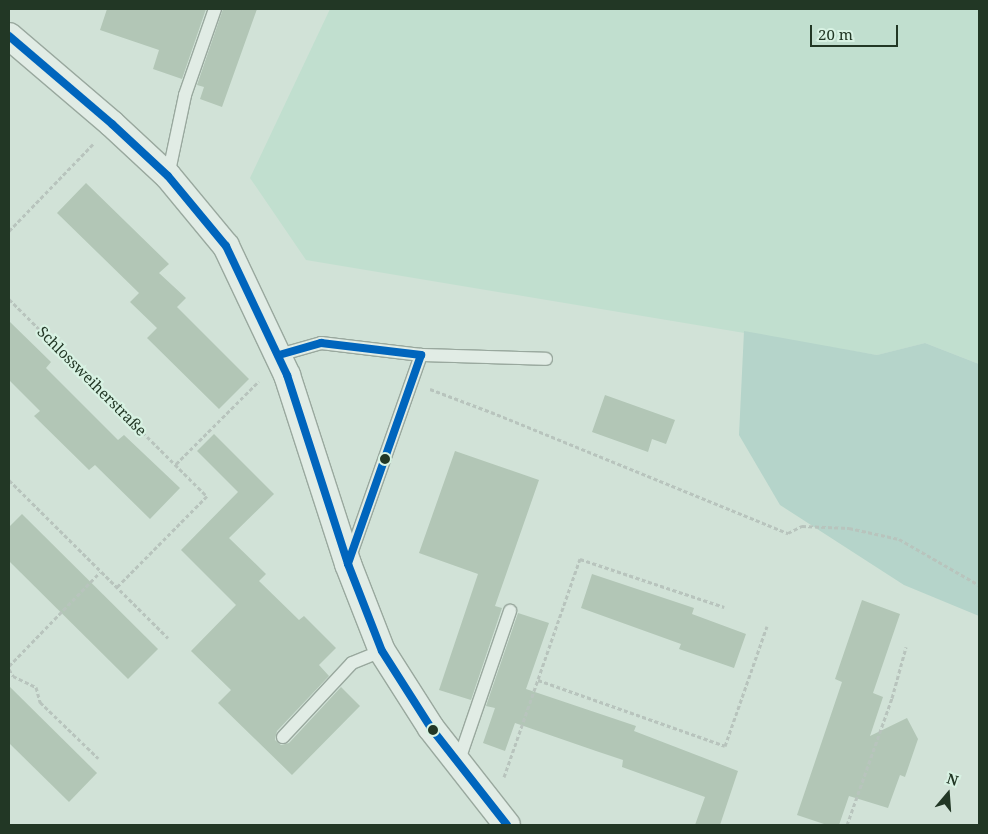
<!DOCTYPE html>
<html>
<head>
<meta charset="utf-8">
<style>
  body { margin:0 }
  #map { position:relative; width:988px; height:834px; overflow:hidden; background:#d1e2d7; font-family:"Noto Serif",serif }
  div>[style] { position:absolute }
  .farmland>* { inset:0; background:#c1dfcf }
  .green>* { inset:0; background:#b5d4ca }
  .building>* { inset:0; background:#b2c6b6 }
  .path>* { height:3px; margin-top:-1.5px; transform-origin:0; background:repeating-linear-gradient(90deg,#b8c4bd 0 4px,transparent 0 6.5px) }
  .roads { filter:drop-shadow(1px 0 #99a89e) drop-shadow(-1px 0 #99a89e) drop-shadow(0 1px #99a89e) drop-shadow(0 -1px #99a89e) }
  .service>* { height:12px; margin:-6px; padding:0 6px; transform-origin:6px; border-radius:6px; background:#e1ece5 }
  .minor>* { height:26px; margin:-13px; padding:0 13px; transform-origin:13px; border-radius:13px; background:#e1ece5 }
  .bus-1>* { height:8px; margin:-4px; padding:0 4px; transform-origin:4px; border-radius:4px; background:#0065bd }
  .dots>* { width:14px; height:14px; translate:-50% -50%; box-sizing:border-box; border:2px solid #d8f2e3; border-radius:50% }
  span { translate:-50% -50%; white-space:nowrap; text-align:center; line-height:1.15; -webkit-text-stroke:4.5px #d8f2e3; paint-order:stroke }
  .street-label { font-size:15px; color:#223725 }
  .frame { position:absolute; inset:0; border:10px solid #223725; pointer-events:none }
  .north { position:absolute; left:923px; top:769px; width:50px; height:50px; -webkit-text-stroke:4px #d8f2e3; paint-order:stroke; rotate:18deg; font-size:14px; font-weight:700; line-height:20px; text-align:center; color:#223725 }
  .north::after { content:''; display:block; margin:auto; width:18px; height:22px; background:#223725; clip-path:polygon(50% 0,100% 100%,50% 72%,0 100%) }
  .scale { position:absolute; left:810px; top:25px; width:88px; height:22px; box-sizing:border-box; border:2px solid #223725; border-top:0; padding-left:6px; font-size:15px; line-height:18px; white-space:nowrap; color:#223725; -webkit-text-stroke:4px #d8f2e3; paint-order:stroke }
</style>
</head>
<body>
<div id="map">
  <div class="farmland">
    <i style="clip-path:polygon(330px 9px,979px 9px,979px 364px,925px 343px,877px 355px,306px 260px,250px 178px)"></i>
  </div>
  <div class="green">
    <i style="clip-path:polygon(744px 331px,877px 355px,925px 343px,979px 364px,979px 616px,904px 585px,780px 505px,739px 435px)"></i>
  </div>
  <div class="building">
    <i style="clip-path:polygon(107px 9px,206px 9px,182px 79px,153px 69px,159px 50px,100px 30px)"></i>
    <i style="clip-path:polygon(223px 9px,257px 9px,222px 107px,200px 99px,204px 87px,197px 85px)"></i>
    <i style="clip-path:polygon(86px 183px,169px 264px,159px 273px,186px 298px,177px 307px,249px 379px,219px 409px,147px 338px,157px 328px,130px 302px,139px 293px,57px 213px)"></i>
    <i style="clip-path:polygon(9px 321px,51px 362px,46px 368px,118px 440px,124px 435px,180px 488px,150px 519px,95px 465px,89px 470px,34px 416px,40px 411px,9px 380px)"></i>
    <i style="clip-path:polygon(605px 395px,675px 420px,666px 444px,652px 439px,648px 452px,592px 432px)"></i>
    <i style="clip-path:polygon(214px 434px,274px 494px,229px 538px,266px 574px,259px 581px,299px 620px,304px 616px,336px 648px,319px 665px,329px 676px,277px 731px,275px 740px,281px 745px,289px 743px,341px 687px,360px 706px,292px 775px,218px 703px,231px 690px,191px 651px,236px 605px,181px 550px,238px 492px,197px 451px)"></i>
    <i style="clip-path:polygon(455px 451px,539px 480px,495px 606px,502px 608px,471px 700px,439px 690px,478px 574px,419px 553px)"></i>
    <i style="clip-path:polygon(22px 514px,158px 649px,128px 679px,9px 561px,9px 527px)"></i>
    <i style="clip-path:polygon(592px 574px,694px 608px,692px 614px,746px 634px,734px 668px,679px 649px,681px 644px,581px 608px)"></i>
    <i style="clip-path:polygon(862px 600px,900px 614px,873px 693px,883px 697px,870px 736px,907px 718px,918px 739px,905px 777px,900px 775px,888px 808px,849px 796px,839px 825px,827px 825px,797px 815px,842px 682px,835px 679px)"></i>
    <i style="clip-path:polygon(518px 613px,549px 623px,526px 689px,636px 726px,634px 731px,738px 771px,720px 825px,695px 825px,705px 797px,622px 767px,623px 760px,596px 751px,515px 723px,505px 751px,483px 743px,495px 708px,486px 706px)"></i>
    <i style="clip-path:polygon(9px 686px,97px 773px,69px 802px,9px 743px)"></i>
  </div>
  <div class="path">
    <i style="left:9px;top:231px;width:121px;rotate:-46deg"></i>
    <i style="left:9px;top:299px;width:279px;rotate:44.9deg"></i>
    <i style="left:207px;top:496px;width:128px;rotate:134.7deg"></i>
    <i style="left:430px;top:389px;width:65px;rotate:20.7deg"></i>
    <i style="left:491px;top:412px;width:321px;rotate:22.2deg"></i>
    <i style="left:788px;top:533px;width:16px;rotate:-27deg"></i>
    <i style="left:802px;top:526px;width:47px;rotate:2.4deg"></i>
    <i style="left:849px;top:528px;width:51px;rotate:12.4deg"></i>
    <i style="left:899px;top:539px;width:92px;rotate:29.9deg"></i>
    <i style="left:176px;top:464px;width:117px;rotate:-45deg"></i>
    <i style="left:9px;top:480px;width:224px;rotate:44.8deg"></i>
    <i style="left:9px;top:666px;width:131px;rotate:-45.9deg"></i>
    <i style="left:9px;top:669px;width:8px;rotate:60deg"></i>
    <i style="left:13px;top:676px;width:25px;rotate:26deg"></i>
    <i style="left:36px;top:687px;width:16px;rotate:75deg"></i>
    <i style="left:40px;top:702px;width:81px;rotate:44deg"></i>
    <i style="left:538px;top:680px;width:198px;rotate:19.4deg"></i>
    <i style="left:725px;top:746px;width:127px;rotate:-70.7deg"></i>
    <i style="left:504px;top:777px;width:231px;rotate:-70.8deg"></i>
    <i style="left:580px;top:559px;width:152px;rotate:18.4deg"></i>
    <i style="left:847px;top:825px;width:135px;rotate:-70.5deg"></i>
    <i style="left:892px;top:698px;width:53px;rotate:-74.6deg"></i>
  </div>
  <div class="roads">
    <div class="service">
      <i style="left:168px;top:176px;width:83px;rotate:-78.1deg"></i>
      <i style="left:185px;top:95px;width:91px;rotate:-70.8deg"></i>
      <i style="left:279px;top:355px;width:44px;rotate:-15.9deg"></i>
      <i style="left:321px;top:343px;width:101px;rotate:6.8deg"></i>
      <i style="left:421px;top:355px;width:216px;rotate:109.4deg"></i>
      <i style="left:421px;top:355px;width:125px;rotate:1.8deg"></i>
      <i style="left:283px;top:737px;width:101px;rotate:-47deg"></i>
      <i style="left:352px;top:663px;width:32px;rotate:-22deg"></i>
      <i style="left:458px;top:763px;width:161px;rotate:-71.1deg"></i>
    </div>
    <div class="minor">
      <i style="left:9px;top:36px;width:135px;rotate:40.5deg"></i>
      <i style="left:112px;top:124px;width:76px;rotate:42.9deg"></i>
      <i style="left:168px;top:176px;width:91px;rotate:50.4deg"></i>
      <i style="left:226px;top:246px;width:143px;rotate:64.7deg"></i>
      <i style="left:287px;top:375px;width:199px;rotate:72.1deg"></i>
      <i style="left:348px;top:564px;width:93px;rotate:68.7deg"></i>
      <i style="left:382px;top:651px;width:91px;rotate:57.5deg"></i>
      <i style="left:431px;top:728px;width:123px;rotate:51.9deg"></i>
    </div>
  </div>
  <div class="bus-1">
    <i style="left:9px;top:36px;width:135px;rotate:40.5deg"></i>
    <i style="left:112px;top:124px;width:76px;rotate:42.9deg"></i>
    <i style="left:168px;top:176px;width:91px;rotate:50.4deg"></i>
    <i style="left:226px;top:246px;width:143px;rotate:64.7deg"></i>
    <i style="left:287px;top:375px;width:199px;rotate:72.1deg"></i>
    <i style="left:348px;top:564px;width:93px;rotate:68.7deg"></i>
    <i style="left:382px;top:651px;width:91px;rotate:57.5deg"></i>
    <i style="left:431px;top:728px;width:123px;rotate:51.9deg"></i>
    <i style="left:279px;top:355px;width:44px;rotate:-15.9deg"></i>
    <i style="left:321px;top:343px;width:101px;rotate:6.8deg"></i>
    <i style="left:421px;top:355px;width:221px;rotate:109.3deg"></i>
  </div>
  <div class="dots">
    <i style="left:385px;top:459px;background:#223725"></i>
    <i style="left:433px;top:730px;background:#223725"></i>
  </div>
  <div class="street-label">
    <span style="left:92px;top:381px;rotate:45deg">Schlossweiherstraße</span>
  </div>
  <div class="frame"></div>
  <div class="north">N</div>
  <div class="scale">20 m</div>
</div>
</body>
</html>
